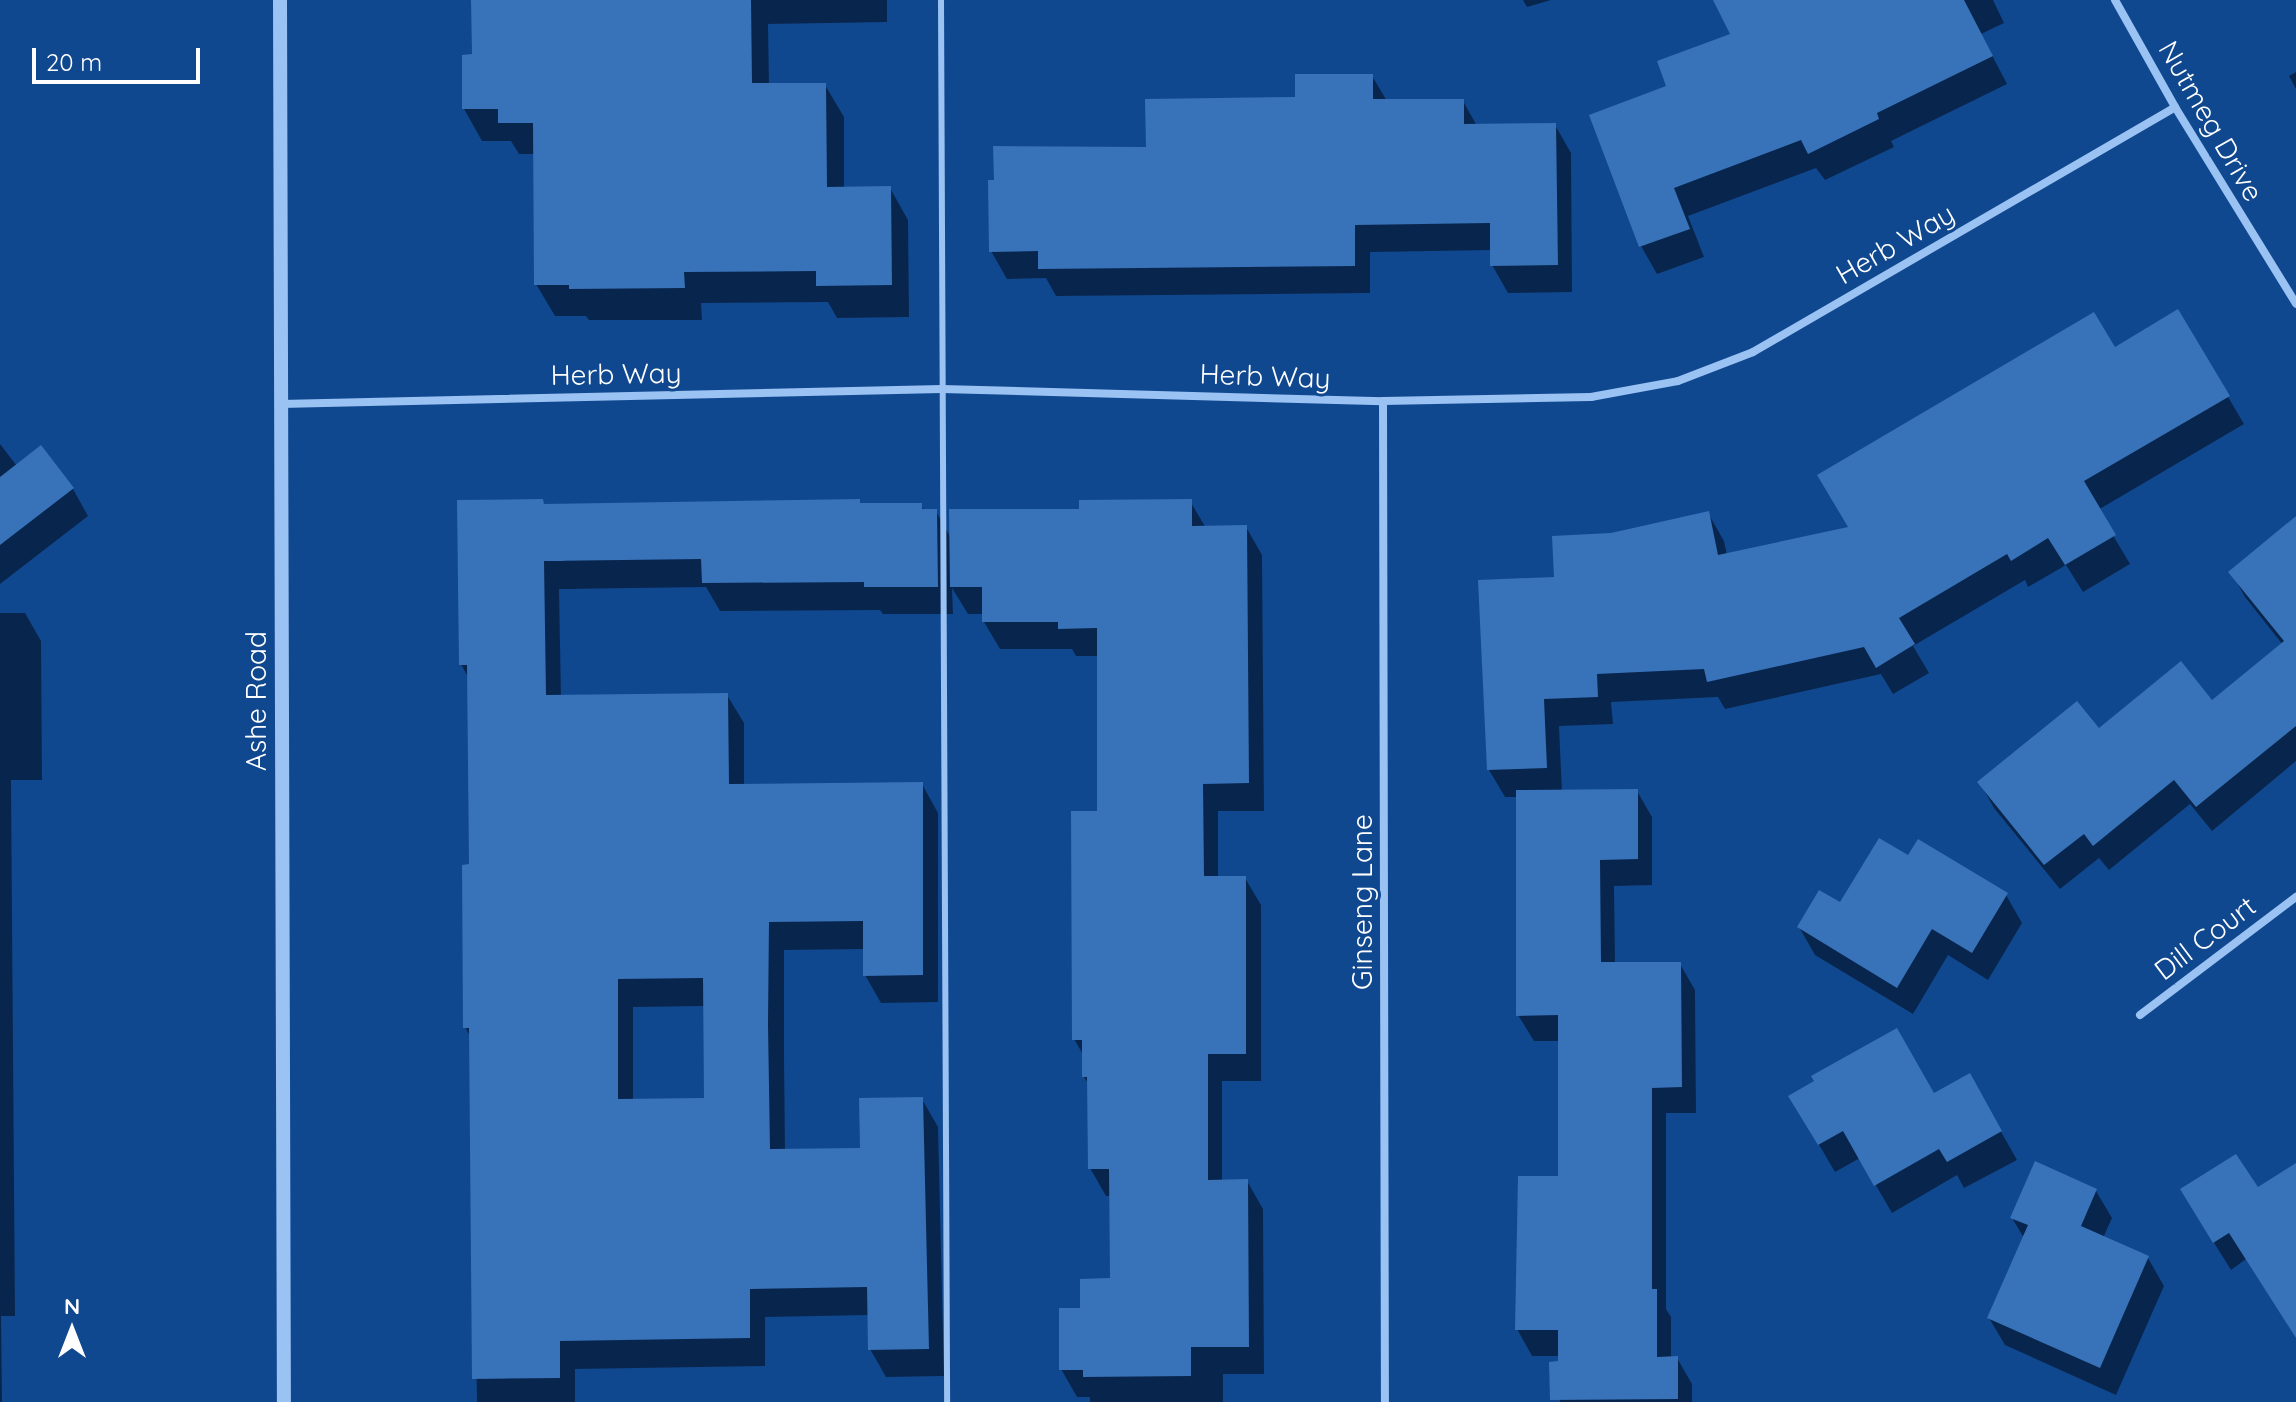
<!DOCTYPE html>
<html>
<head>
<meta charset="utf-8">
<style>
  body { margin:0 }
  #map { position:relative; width:2296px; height:1402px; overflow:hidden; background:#104890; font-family:Quicksand,sans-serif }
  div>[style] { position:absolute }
  .shadow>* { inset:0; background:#0007 }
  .building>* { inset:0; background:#3872b9 }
  .service>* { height:6px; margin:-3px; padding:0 3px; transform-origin:3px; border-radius:3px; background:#9ac2f3 }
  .minor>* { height:8px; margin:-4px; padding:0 4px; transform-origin:4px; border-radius:4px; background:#9ac2f3 }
  .tertiary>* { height:14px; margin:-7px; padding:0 7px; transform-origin:7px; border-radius:7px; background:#9ac2f3 }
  span { translate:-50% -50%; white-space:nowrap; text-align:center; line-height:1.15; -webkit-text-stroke:6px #104890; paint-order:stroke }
  .street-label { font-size:28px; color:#fff }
  .north { position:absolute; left:32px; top:1290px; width:80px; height:80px; -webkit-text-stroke:6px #104890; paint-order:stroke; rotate:0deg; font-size:22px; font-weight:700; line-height:32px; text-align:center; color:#fff }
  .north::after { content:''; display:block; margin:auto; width:28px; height:36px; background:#fff; clip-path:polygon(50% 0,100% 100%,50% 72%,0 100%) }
  .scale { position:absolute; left:32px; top:48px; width:168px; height:36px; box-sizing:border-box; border:4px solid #fff; border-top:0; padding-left:10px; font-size:24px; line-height:28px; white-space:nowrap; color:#fff; -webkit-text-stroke:6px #104890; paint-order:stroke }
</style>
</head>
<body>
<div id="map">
  <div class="shadow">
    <i style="clip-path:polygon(473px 0,887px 0,887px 22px,768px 24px,769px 85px,825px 85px,844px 117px,844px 188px,890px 188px,908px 220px,909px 317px,837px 318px,828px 302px,701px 303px,702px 320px,589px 320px,586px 316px,555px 316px,536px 284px,535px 154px,519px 154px,511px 141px,482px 141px,464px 109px,474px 56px)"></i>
    <i style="clip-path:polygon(1523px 0,1551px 0,1527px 7px)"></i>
    <i style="clip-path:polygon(1715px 0,1993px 0,2004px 23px,1981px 34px,2007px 84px,1891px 141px,1894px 147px,1825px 180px,1816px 168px,1688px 216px,1704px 257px,1657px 274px,1641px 246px,1592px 116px,1669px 87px,1732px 35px)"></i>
    <i style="clip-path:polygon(2296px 72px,2296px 89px,2289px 76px)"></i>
    <i style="clip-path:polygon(1372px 76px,1387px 101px,1463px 101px,1477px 126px,1555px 125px,1571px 153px,1572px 292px,1508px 293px,1492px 265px,1492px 250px,1370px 252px,1370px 293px,1056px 296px,1046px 278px,1007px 279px,991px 251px,1148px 149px)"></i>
    <i style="clip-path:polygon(2178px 312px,2244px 424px,2098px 510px,2130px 564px,2083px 592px,2066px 565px,2028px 587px,2025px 580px,1913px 646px,1929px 673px,1893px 694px,1881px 674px,1725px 709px,1718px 697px,1611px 702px,1613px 724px,1559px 726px,1562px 792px,1637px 791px,1652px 817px,1652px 885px,1614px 886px,1615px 964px,1680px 964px,1695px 990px,1696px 1113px,1666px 1113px,1666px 1309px,1671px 1317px,1671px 1358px,1677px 1358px,1692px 1384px,1692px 1402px,1560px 1402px,1560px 1356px,1532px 1356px,1517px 1329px,1560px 1178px,1560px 1041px,1534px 1041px,1518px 1015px,1518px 797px,1505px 797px,1489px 770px,1556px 579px,1611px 535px,1708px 513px,1724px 541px,1727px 555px,1851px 528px,2114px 350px)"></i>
    <i style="clip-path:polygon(0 444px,17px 466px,73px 489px,88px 516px,0 584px)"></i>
    <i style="clip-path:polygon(evenodd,542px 501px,545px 506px,921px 505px,924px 511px,936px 511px,951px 538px,1081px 511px,1190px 501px,1206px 528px,1246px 527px,1262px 555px,1264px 811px,1218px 811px,1218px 878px,1245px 878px,1261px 905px,1261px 1081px,1222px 1081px,1222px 1181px,1247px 1181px,1263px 1209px,1264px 1374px,1223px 1374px,1223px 1402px,1090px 1402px,1090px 1397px,1077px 1397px,1061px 1369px,1082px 1310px,1113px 1280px,1111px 1196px,1106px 1196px,1090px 1168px,1089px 1085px,1084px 1077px,1084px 1056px,1074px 1039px,1099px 813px,1099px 656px,1076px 656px,1072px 649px,1000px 649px,984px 622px,984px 614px,968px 614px,952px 588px,953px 614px,883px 614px,880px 610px,720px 611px,706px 587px,559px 589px,561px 697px,727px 695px,744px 723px,744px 786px,922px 784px,938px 813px,938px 1002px,881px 1003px,865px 975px,865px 949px,784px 950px,784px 1054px,785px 1151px,862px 1150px,922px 1099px,938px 1127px,944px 1376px,886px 1377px,870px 1349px,869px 1315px,765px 1317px,765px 1366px,575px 1369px,575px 1402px,477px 1402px,471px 1038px,465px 1027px,471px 866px,469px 679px,461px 664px,542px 501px,705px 1006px,706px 1100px,633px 1100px,633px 1007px,705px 1006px)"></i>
    <i style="clip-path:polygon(2296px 516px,2296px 761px,2212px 831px,2190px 804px,2109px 870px,2099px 858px,2060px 889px,1994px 808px,1980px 783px,2099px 731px,2212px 702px,2283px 645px,2245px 597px,2231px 572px)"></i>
    <i style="clip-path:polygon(0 613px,25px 613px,41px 641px,42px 780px,11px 780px,15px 1316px,1px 1316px,2px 1402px,0 1402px)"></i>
    <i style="clip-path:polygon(1909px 858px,2006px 895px,2022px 923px,1988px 980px,1948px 955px,1913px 1014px,1815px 955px,1799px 927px,1841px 905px)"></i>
    <i style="clip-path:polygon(1969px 1075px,2017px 1160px,1964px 1188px,1957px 1175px,1892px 1213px,1860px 1158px,1835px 1172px,1791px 1097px,1933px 1096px)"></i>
    <i style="clip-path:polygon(2296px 1165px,2296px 1337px,2246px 1259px,2231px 1270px,2198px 1217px,2257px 1190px)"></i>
    <i style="clip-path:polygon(2096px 1191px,2112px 1218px,2103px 1238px,2148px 1258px,2164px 1286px,2116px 1395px,2005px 1345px,1989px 1318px,2024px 1238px,2012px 1218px)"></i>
  </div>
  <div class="building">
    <i style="clip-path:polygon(471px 0,751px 0,752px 83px,826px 83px,827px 187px,891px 186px,892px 285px,816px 286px,816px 271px,684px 272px,685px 288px,569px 289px,569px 285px,534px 285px,533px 123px,498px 123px,498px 109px,462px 109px,462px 55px,472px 54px)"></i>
    <i style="clip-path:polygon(1713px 0,1964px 0,1993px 56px,1877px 113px,1879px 119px,1808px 154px,1801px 140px,1674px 188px,1690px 229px,1639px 247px,1589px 115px,1666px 86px,1657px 61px,1730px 34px)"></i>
    <i style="clip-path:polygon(1295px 74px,1373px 74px,1373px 99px,1464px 99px,1464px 124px,1556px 123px,1558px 265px,1490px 266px,1490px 223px,1355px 225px,1355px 266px,1038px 269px,1038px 251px,989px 252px,988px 180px,994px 180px,993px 146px,1146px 147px,1145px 99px,1295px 97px)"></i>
    <i style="clip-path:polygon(2178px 309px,2230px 396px,2084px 481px,2116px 535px,2065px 565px,2048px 538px,2011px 561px,2007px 554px,1899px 618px,1915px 644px,1876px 668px,1864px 647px,1707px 682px,1704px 669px,1597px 674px,1598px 697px,1544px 699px,1547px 768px,1487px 770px,1478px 580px,1554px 577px,1552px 536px,1611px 533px,1709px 511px,1718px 555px,1848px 527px,1817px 475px,2094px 312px,2115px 347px)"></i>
    <i style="clip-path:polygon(41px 445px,74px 488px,0 545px,0 477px)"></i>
    <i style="clip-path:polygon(evenodd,543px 499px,544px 504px,860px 499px,860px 503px,922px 503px,922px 509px,937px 509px,938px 587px,864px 587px,864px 582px,702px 583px,701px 559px,544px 561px,546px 695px,728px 693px,729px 784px,923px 782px,923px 975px,863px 976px,863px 921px,769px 922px,768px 1024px,770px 1149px,860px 1148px,859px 1098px,923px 1097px,929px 1349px,868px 1350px,867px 1287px,750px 1289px,750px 1338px,560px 1341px,560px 1378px,472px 1379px,469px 1028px,463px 1028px,462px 865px,469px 864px,467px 665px,459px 665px,457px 500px,543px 499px,703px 978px,704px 1098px,618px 1099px,618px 979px,703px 978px)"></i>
    <i style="clip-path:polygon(1192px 499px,1192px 526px,1247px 525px,1249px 783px,1203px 784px,1204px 876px,1246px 876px,1246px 1054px,1208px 1054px,1208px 1180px,1248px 1179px,1249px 1347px,1191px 1347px,1191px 1376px,1083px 1377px,1083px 1370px,1059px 1370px,1059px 1308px,1080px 1308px,1080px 1279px,1110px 1278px,1109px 1169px,1088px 1169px,1087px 1077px,1082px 1077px,1082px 1040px,1072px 1040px,1071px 811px,1097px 811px,1097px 628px,1058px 629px,1058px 622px,982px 622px,982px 587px,950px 587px,949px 509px,1079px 509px,1079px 500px)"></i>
    <i style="clip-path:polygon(2296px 516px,2296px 726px,2196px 807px,2174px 780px,2093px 846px,2084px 834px,2044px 865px,1977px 782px,2077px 701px,2099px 728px,2181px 661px,2212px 700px,2284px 641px,2228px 572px)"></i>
    <i style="clip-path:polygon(1638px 789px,1638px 859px,1600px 860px,1601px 962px,1681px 962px,1682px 1087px,1652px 1088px,1652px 1289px,1657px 1289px,1657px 1357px,1678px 1356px,1678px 1399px,1550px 1400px,1549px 1362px,1558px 1361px,1558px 1330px,1515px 1330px,1518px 1176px,1558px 1176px,1558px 1015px,1516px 1016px,1516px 790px)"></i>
    <i style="clip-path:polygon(1879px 838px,1908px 855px,1918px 839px,2008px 893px,1972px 953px,1932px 929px,1897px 988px,1797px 927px,1819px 890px,1840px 902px)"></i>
    <i style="clip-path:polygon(1897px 1028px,1934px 1093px,1970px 1073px,2002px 1131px,1947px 1162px,1939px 1149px,1874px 1186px,1843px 1131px,1818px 1145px,1788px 1096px,1814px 1081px,1811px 1076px)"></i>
    <i style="clip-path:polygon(2236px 1154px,2258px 1187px,2296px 1163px,2296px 1338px,2229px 1233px,2213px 1243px,2180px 1189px)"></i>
    <i style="clip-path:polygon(2035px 1161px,2097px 1189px,2081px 1226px,2149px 1256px,2100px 1368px,1987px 1318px,2028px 1225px,2010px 1218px)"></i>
  </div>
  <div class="service">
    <i style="left:941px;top:0;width:1402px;rotate:89.75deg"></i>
  </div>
  <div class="minor">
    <i style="left:2115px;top:0;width:123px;rotate:60.7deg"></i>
    <i style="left:2175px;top:107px;width:231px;rotate:58.4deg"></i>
    <i style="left:1383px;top:401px;width:1001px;rotate:89.89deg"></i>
    <i style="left:281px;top:404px;width:661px;rotate:-1.3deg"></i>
    <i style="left:942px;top:389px;width:441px;rotate:1.6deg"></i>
    <i style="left:1383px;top:401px;width:208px;rotate:-1.1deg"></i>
    <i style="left:1591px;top:397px;width:88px;rotate:-10.4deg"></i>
    <i style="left:1678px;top:381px;width:80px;rotate:-21.1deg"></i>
    <i style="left:1753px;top:352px;width:488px;rotate:-30.1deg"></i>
    <i style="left:2140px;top:1015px;width:196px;rotate:-37.1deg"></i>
  </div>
  <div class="tertiary">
    <i style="left:280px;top:0;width:1402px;rotate:89.84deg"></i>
  </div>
  <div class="street-label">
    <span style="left:2211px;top:121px;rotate:60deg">Nutmeg Drive</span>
    <span style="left:1895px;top:244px;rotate:-30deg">Herb Way</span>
    <span style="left:616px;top:374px;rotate:-1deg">Herb Way</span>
    <span style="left:1265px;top:376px;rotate:2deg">Herb Way</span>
    <span style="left:256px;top:701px;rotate:-90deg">Ashe Road</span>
    <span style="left:1362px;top:902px;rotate:-90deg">Ginseng Lane</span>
    <span style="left:2205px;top:938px;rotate:-37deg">Dill Court</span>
  </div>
  <div class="north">N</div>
  <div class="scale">20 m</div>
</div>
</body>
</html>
